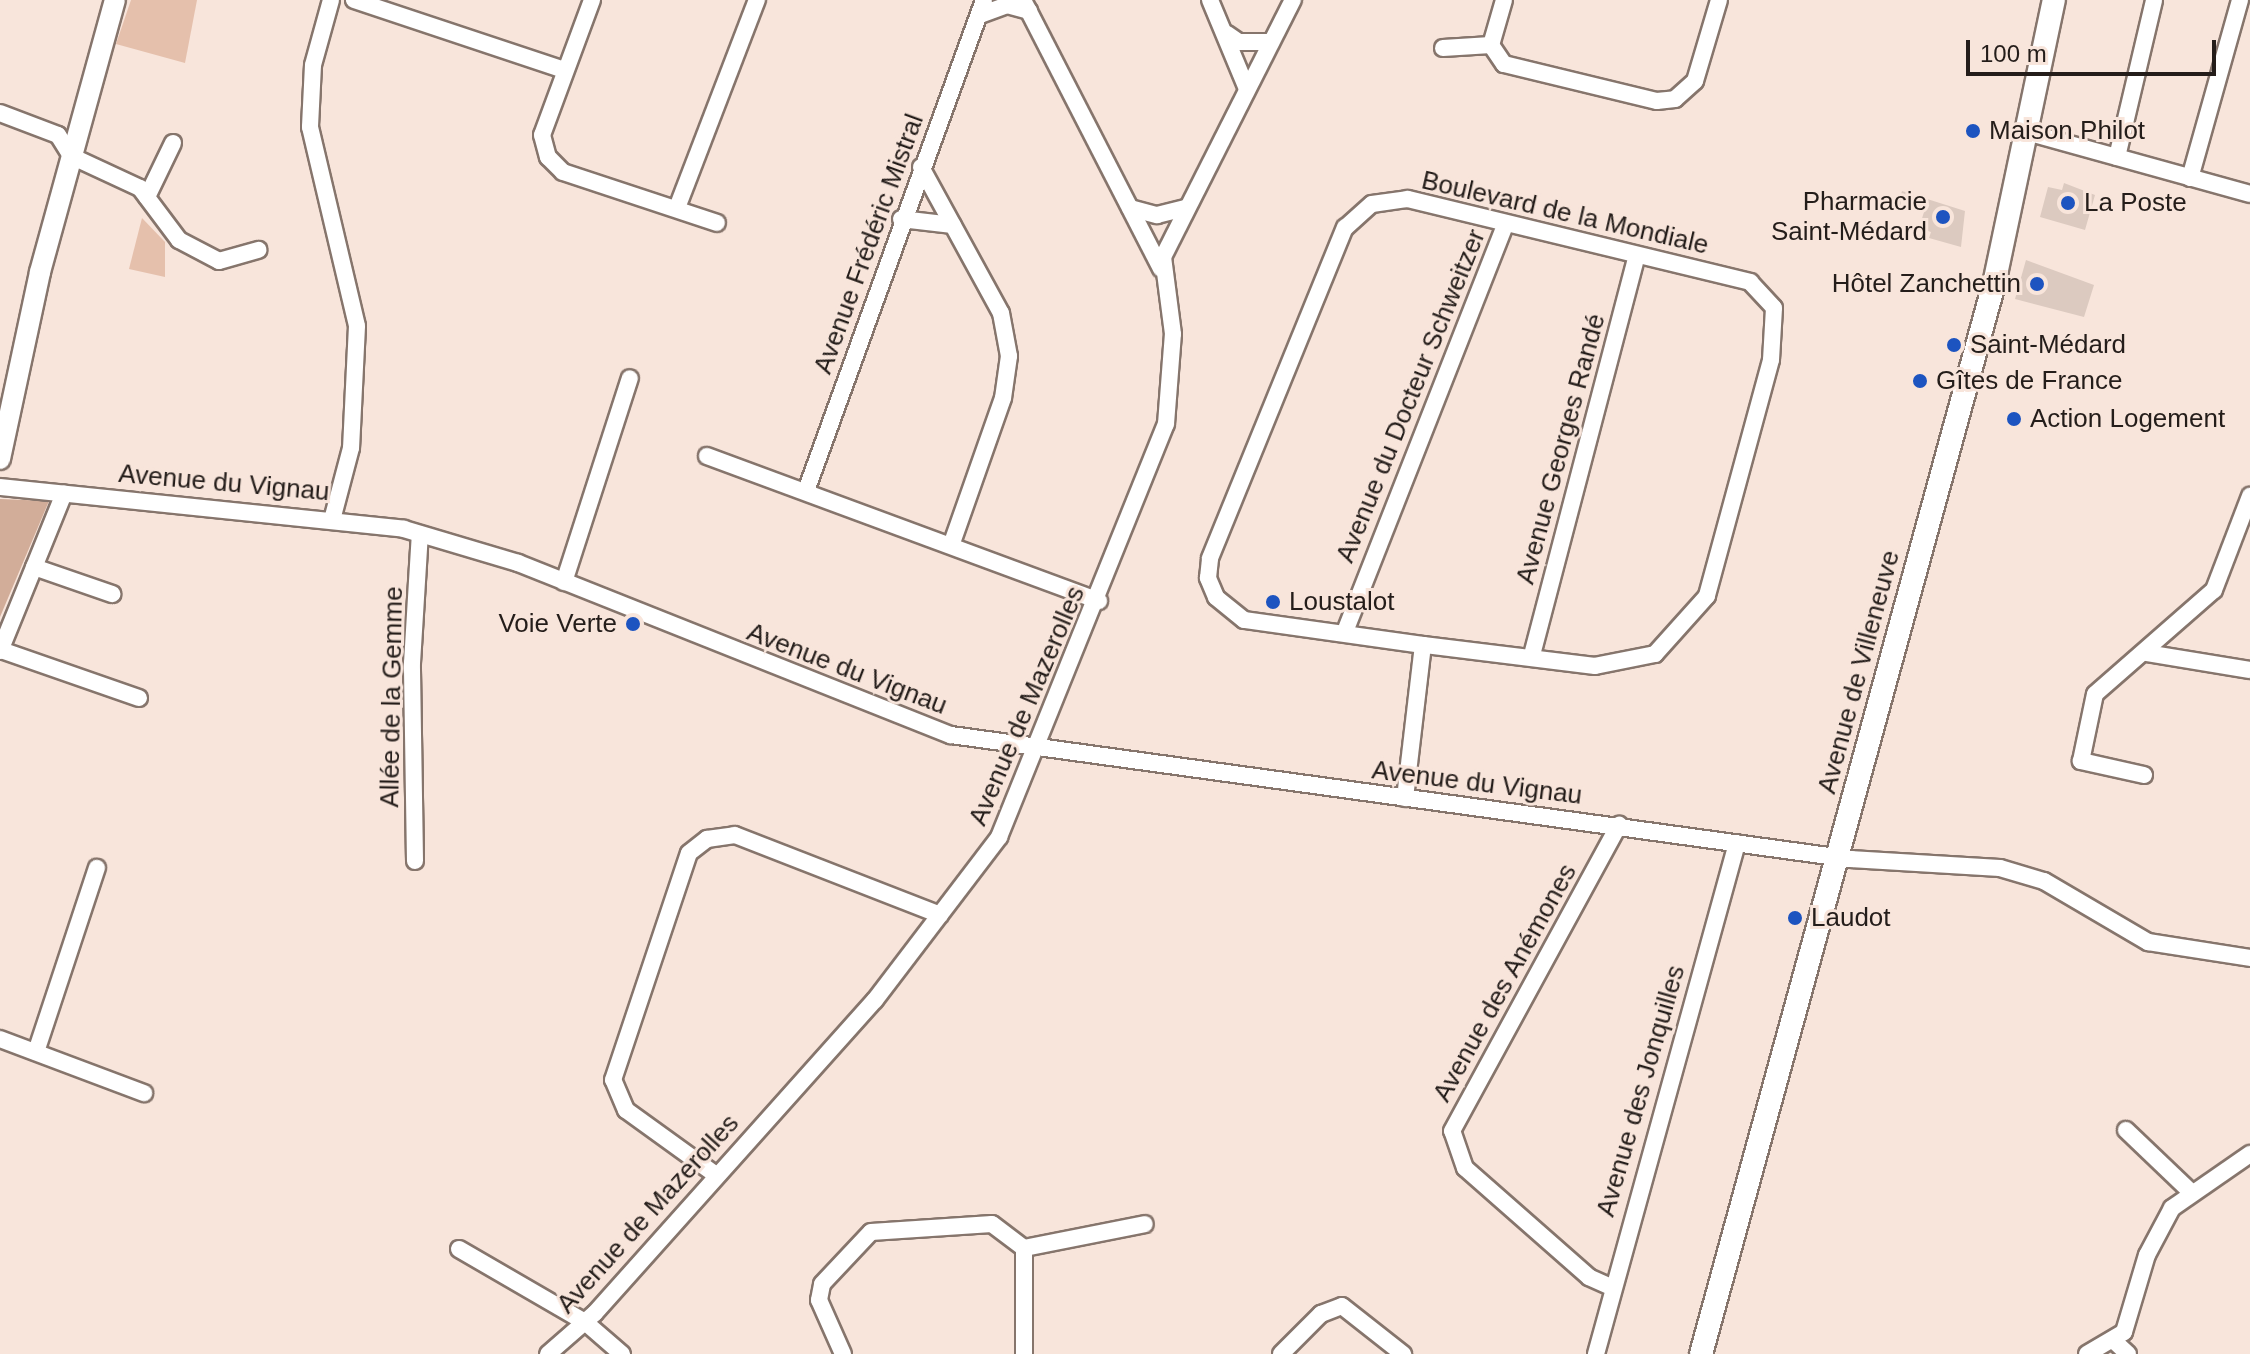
<!DOCTYPE html>
<html>
<head>
<meta charset="utf-8">
<style>
  body { margin:0 }
  #map { position:relative; width:2250px; height:1354px; overflow:hidden; background:#f8e5db; font-family:Helvetica,sans-serif }
  div>[style] { position:absolute }
  .green>* { inset:0; background:#e5c0ac }
  .forest>* { inset:0; background:#d2ad99 }
  .building>* { inset:0; background:#dccac0 }
  .roads { filter:drop-shadow(2px 0 #86756c) drop-shadow(-2px 0 #86756c) drop-shadow(0 2px #86756c) drop-shadow(0 -2px #86756c) }
  .minor>* { height:16px; margin:-8px; padding:0 8px; transform-origin:8px; border-radius:8px; background:#fff }
  .tertiary>* { height:20px; margin:-10px; padding:0 10px; transform-origin:10px; border-radius:10px; background:#fff }
  .secondary>* { height:22px; margin:-11px; padding:0 11px; transform-origin:11px; border-radius:11px; background:#fff }
  .dots>* { width:22px; height:22px; translate:-50% -50%; box-sizing:border-box; border:4px solid #f8e5db; border-radius:50% }
  span { translate:-50% -50%; white-space:nowrap; text-align:center; line-height:1.15; -webkit-text-stroke:6px #f8e5db; paint-order:stroke }
  .poi-label { font-size:26px; color:#241d1a }
  .left { translate:0 -50%; text-align:left }
  .right { translate:-100% -50%; text-align:right }
  .street-label { font-size:26px; color:#241d1a }
  .scale { position:absolute; left:1966px; top:40px; width:250px; height:36px; box-sizing:border-box; border:4px solid #241d1a; border-top:0; padding-left:10px; font-size:24px; line-height:28px; white-space:nowrap; color:#241d1a; -webkit-text-stroke:6px #f8e5db; paint-order:stroke }
</style>
</head>
<body>
<div id="map">
  <div class="green">
    <i style="clip-path:polygon(131px 0,197px 0,185px 63px,116px 44px)"></i>
    <i style="clip-path:polygon(142px 218px,165px 242px,165px 277px,129px 269px)"></i>
  </div>
  <div class="forest">
    <i style="clip-path:polygon(0 499px,49px 501px,0 617px)"></i>
  </div>
  <div class="building">
    <i style="clip-path:polygon(2064px 183px,2095px 195px,2085px 230px,2040px 217px,2048px 187px,2062px 190px)"></i>
    <i style="clip-path:polygon(1902px 191px,1965px 211px,1961px 247px,1929px 238px,1931px 232px,1919px 228px,1924px 212px,1898px 204px)"></i>
    <i style="clip-path:polygon(2026px 260px,2094px 285px,2084px 317px,2015px 299px)"></i>
  </div>
  <div class="roads">
    <div class="minor">
      <i style="left:331px;top:0;width:67px;rotate:105.5deg"></i>
      <i style="left:313px;top:65px;width:62px;rotate:92.8deg"></i>
      <i style="left:310px;top:127px;width:204px;rotate:76.7deg"></i>
      <i style="left:357px;top:326px;width:122px;rotate:92.8deg"></i>
      <i style="left:351px;top:448px;width:70px;rotate:104.8deg"></i>
      <i style="left:354px;top:0;width:222px;rotate:18.4deg"></i>
      <i style="left:592px;top:0;width:144px;rotate:110.3deg"></i>
      <i style="left:542px;top:135px;width:23px;rotate:75deg"></i>
      <i style="left:548px;top:157px;width:21px;rotate:45deg"></i>
      <i style="left:563px;top:172px;width:162px;rotate:18.3deg"></i>
      <i style="left:1023px;top:0;width:302px;rotate:62.8deg"></i>
      <i style="left:1210px;top:0;width:96px;rotate:67.4deg"></i>
      <i style="left:1504px;top:0;width:47px;rotate:106.1deg"></i>
      <i style="left:1491px;top:45px;width:23px;rotate:56deg"></i>
      <i style="left:1504px;top:64px;width:157px;rotate:13.6deg"></i>
      <i style="left:1657px;top:101px;width:18px;rotate:-6deg"></i>
      <i style="left:1675px;top:99px;width:27px;rotate:-42deg"></i>
      <i style="left:1695px;top:81px;width:84px;rotate:-73.5deg"></i>
      <i style="left:980px;top:15px;width:29px;rotate:-20deg"></i>
      <i style="left:1007px;top:5px;width:23px;rotate:15deg"></i>
      <i style="left:1227px;top:34px;width:14px;rotate:34deg"></i>
      <i style="left:1239px;top:42px;width:32px"></i>
      <i style="left:1443px;top:48px;width:48px;rotate:-3.6deg"></i>
      <i style="left:0;top:113px;width:62px;rotate:20.8deg"></i>
      <i style="left:58px;top:135px;width:25px;rotate:58deg"></i>
      <i style="left:71px;top:156px;width:76px;rotate:24.9deg"></i>
      <i style="left:140px;top:188px;width:65px;rotate:53.1deg"></i>
      <i style="left:179px;top:240px;width:45px;rotate:27.7deg"></i>
      <i style="left:219px;top:261px;width:41px;rotate:-15.8deg"></i>
      <i style="left:2030px;top:133px;width:228px;rotate:15.5deg"></i>
      <i style="left:2117px;top:157px;width:161px;rotate:-76.7deg"></i>
      <i style="left:921px;top:167px;width:166px;rotate:61.3deg"></i>
      <i style="left:1001px;top:313px;width:44px;rotate:79.5deg"></i>
      <i style="left:1009px;top:356px;width:42px;rotate:98.1deg"></i>
      <i style="left:1003px;top:398px;width:154px;rotate:109.4deg"></i>
      <i style="left:2190px;top:178px;width:185px;rotate:-74.3deg"></i>
      <i style="left:147px;top:197px;width:60px;rotate:-64.3deg"></i>
      <i style="left:1408px;top:199px;width:352px;rotate:13.6deg"></i>
      <i style="left:1750px;top:282px;width:35px;rotate:47deg"></i>
      <i style="left:1774px;top:308px;width:52px;rotate:93.3deg"></i>
      <i style="left:1771px;top:360px;width:245px;rotate:105.2deg"></i>
      <i style="left:1707px;top:596px;width:78px;rotate:131.9deg"></i>
      <i style="left:1655px;top:654px;width:61px;rotate:168.7deg"></i>
      <i style="left:1595px;top:666px;width:173px;rotate:-173deg"></i>
      <i style="left:1423px;top:645px;width:181px;rotate:-172deg"></i>
      <i style="left:1244px;top:620px;width:36px;rotate:-141deg"></i>
      <i style="left:1216px;top:597px;width:21px;rotate:-113deg"></i>
      <i style="left:1208px;top:578px;width:20px;rotate:-84deg"></i>
      <i style="left:1210px;top:558px;width:357px;rotate:-67.8deg"></i>
      <i style="left:1345px;top:228px;width:36px;rotate:-42deg"></i>
      <i style="left:1372px;top:204px;width:36px;rotate:-8deg"></i>
      <i style="left:677px;top:208px;width:223px;rotate:-69deg"></i>
      <i style="left:1130px;top:208px;width:28px;rotate:15deg"></i>
      <i style="left:1157px;top:215px;width:30px;rotate:-14deg"></i>
      <i style="left:901px;top:219px;width:52px;rotate:6.6deg"></i>
      <i style="left:707px;top:456px;width:418px;rotate:20.3deg"></i>
      <i style="left:0;top:487px;width:406px;rotate:5.9deg"></i>
      <i style="left:404px;top:529px;width:119px;rotate:16.6deg"></i>
      <i style="left:518px;top:563px;width:466px;rotate:21.7deg"></i>
      <i style="left:951px;top:735px;width:908px;rotate:7.85deg"></i>
      <i style="left:1850px;top:859px;width:150px;rotate:3.4deg"></i>
      <i style="left:2000px;top:868px;width:46px;rotate:16.5deg"></i>
      <i style="left:2044px;top:881px;width:121px;rotate:30.4deg"></i>
      <i style="left:2148px;top:942px;width:103px;rotate:8.9deg"></i>
      <i style="left:806px;top:491px;width:522px;rotate:-70.07deg"></i>
      <i style="left:34px;top:567px;width:83px;rotate:19.1deg"></i>
      <i style="left:564px;top:582px;width:214px;rotate:-72.1deg"></i>
      <i style="left:1346px;top:629px;width:433px;rotate:-68.5deg"></i>
      <i style="left:1px;top:650px;width:146px;rotate:19.2deg"></i>
      <i style="left:0;top:651px;width:170px;rotate:-67.9deg"></i>
      <i style="left:2146px;top:653px;width:105px;rotate:9.3deg"></i>
      <i style="left:1532px;top:655px;width:413px;rotate:-75.3deg"></i>
      <i style="left:2144px;top:775px;width:65px;rotate:-167.5deg"></i>
      <i style="left:2081px;top:761px;width:68px;rotate:-78.2deg"></i>
      <i style="left:2095px;top:694px;width:158px;rotate:-41.2deg"></i>
      <i style="left:2214px;top:590px;width:101px;rotate:-69deg"></i>
      <i style="left:1405px;top:798px;width:154px;rotate:-83.3deg"></i>
      <i style="left:415px;top:861px;width:198px;rotate:-90.9deg"></i>
      <i style="left:412px;top:663px;width:129px;rotate:-86.5deg"></i>
      <i style="left:0;top:1039px;width:154px;rotate:20.6deg"></i>
      <i style="left:36px;top:1052px;width:194px;rotate:-71.7deg"></i>
      <i style="left:2126px;top:1130px;width:91px;rotate:43.7deg"></i>
      <i style="left:716px;top:1175px;width:111px;rotate:-144.2deg"></i>
      <i style="left:626px;top:1110px;width:33px;rotate:-113deg"></i>
      <i style="left:613px;top:1080px;width:239px;rotate:-71.5deg"></i>
      <i style="left:689px;top:853px;width:23px;rotate:-38deg"></i>
      <i style="left:707px;top:839px;width:28px;rotate:-8deg"></i>
      <i style="left:735px;top:835px;width:220px;rotate:21.3deg"></i>
      <i style="left:1024px;top:1248px;width:123px;rotate:-11.2deg"></i>
      <i style="left:459px;top:1249px;width:146px;rotate:30.1deg"></i>
      <i style="left:585px;top:1322px;width:49px;rotate:40.9deg"></i>
      <i style="left:1611px;top:1287px;width:24px;rotate:-156deg"></i>
      <i style="left:1589px;top:1277px;width:165px;rotate:-138.7deg"></i>
      <i style="left:1465px;top:1168px;width:39px;rotate:-109deg"></i>
      <i style="left:1452px;top:1131px;width:349px;rotate:-61.4deg"></i>
      <i style="left:2114px;top:1341px;width:19px;rotate:43deg"></i>
      <i style="left:548px;top:1354px;width:62px;rotate:-41.1deg"></i>
      <i style="left:595px;top:1313px;width:420px;rotate:-48.2deg"></i>
      <i style="left:875px;top:1000px;width:205px;rotate:-52.7deg"></i>
      <i style="left:999px;top:837px;width:445px;rotate:-68deg"></i>
      <i style="left:1166px;top:424px;width:90px;rotate:-85.6deg"></i>
      <i style="left:1173px;top:334px;width:78px;rotate:-97.4deg"></i>
      <i style="left:1163px;top:257px;width:288px;rotate:-63.2deg"></i>
      <i style="left:843px;top:1354px;width:59px;rotate:-114deg"></i>
      <i style="left:819px;top:1300px;width:16px;rotate:-79deg"></i>
      <i style="left:822px;top:1284px;width:71px;rotate:-46.7deg"></i>
      <i style="left:871px;top:1232px;width:121px;rotate:-3.8deg"></i>
      <i style="left:992px;top:1224px;width:40px;rotate:37deg"></i>
      <i style="left:1024px;top:1248px;width:106px;rotate:90deg"></i>
      <i style="left:1281px;top:1354px;width:57px;rotate:-45deg"></i>
      <i style="left:1321px;top:1314px;width:22px;rotate:-21deg"></i>
      <i style="left:1342px;top:1306px;width:78px;rotate:38.2deg"></i>
      <i style="left:1596px;top:1354px;width:530px;rotate:-74.57deg"></i>
      <i style="left:2087px;top:1354px;width:43px;rotate:-30.7deg"></i>
      <i style="left:2124px;top:1332px;width:80px;rotate:-73.4deg"></i>
      <i style="left:2147px;top:1255px;width:53px;rotate:-62deg"></i>
      <i style="left:2172px;top:1208px;width:95px;rotate:-34.7deg"></i>
    </div>
    <div class="tertiary">
      <i style="left:0;top:459px;width:191px;rotate:-77.9deg"></i>
      <i style="left:40px;top:272px;width:282px;rotate:-74.6deg"></i>
    </div>
    <div class="secondary">
      <i style="left:1701px;top:1354px;width:1109px;rotate:-74.69deg"></i>
      <i style="left:1994px;top:284px;width:290px;rotate:-78.1deg"></i>
    </div>
  </div>
  <div class="dots">
    <i style="left:1973px;top:131px;background:#1d54c0"></i>
    <i style="left:2068px;top:203px;background:#1d54c0"></i>
    <i style="left:1943px;top:217px;background:#1d54c0"></i>
    <i style="left:2037px;top:284px;background:#1d54c0"></i>
    <i style="left:1954px;top:345px;background:#1d54c0"></i>
    <i style="left:1920px;top:381px;background:#1d54c0"></i>
    <i style="left:2014px;top:419px;background:#1d54c0"></i>
    <i style="left:1273px;top:602px;background:#1d54c0"></i>
    <i style="left:633px;top:624px;background:#1d54c0"></i>
    <i style="left:1795px;top:918px;background:#1d54c0"></i>
  </div>
  <div class="poi-label">
    <span class="left" style="left:1989px;top:131px">Maison Philot</span>
    <span class="right" style="left:1927px;top:217px">Pharmacie<br>Saint-Médard</span>
    <span class="left" style="left:2084px;top:203px">La Poste</span>
    <span class="right" style="left:2021px;top:284px">Hôtel Zanchettin</span>
    <span class="left" style="left:1970px;top:345px">Saint-Médard</span>
    <span class="left" style="left:1936px;top:381px">Gîtes de France</span>
    <span class="left" style="left:2030px;top:419px">Action Logement</span>
    <span class="left" style="left:1289px;top:602px">Loustalot</span>
    <span class="right" style="left:617px;top:624px">Voie Verte</span>
    <span class="left" style="left:1811px;top:918px">Laudot</span>
  </div>
  <div class="street-label">
    <span style="left:1565px;top:213px;rotate:13deg">Boulevard de la Mondiale</span>
    <span style="left:869px;top:244px;rotate:-70deg">Avenue Frédéric Mistral</span>
    <span style="left:1411px;top:396px;rotate:-68deg">Avenue du Docteur Schweitzer</span>
    <span style="left:1561px;top:449px;rotate:-75deg">Avenue Georges Randé</span>
    <span style="left:224px;top:483px;rotate:5deg">Avenue du Vignau</span>
    <span style="left:847px;top:669px;rotate:21deg">Avenue du Vignau</span>
    <span style="left:1859px;top:672px;rotate:-75deg">Avenue de Villeneuve</span>
    <span style="left:392px;top:697px;rotate:-89deg">Allée de la Gemme</span>
    <span style="left:1027px;top:706px;rotate:-67deg">Avenue de Mazerolles</span>
    <span style="left:1477px;top:783px;rotate:7deg">Avenue du Vignau</span>
    <span style="left:1505px;top:983px;rotate:-61deg">Avenue des Anémones</span>
    <span style="left:1641px;top:1091px;rotate:-74deg">Avenue des Jonquilles</span>
    <span style="left:648px;top:1214px;rotate:-48deg">Avenue de Mazerolles</span>
  </div>
  <div class="scale">100 m</div>
</div>
</body>
</html>
